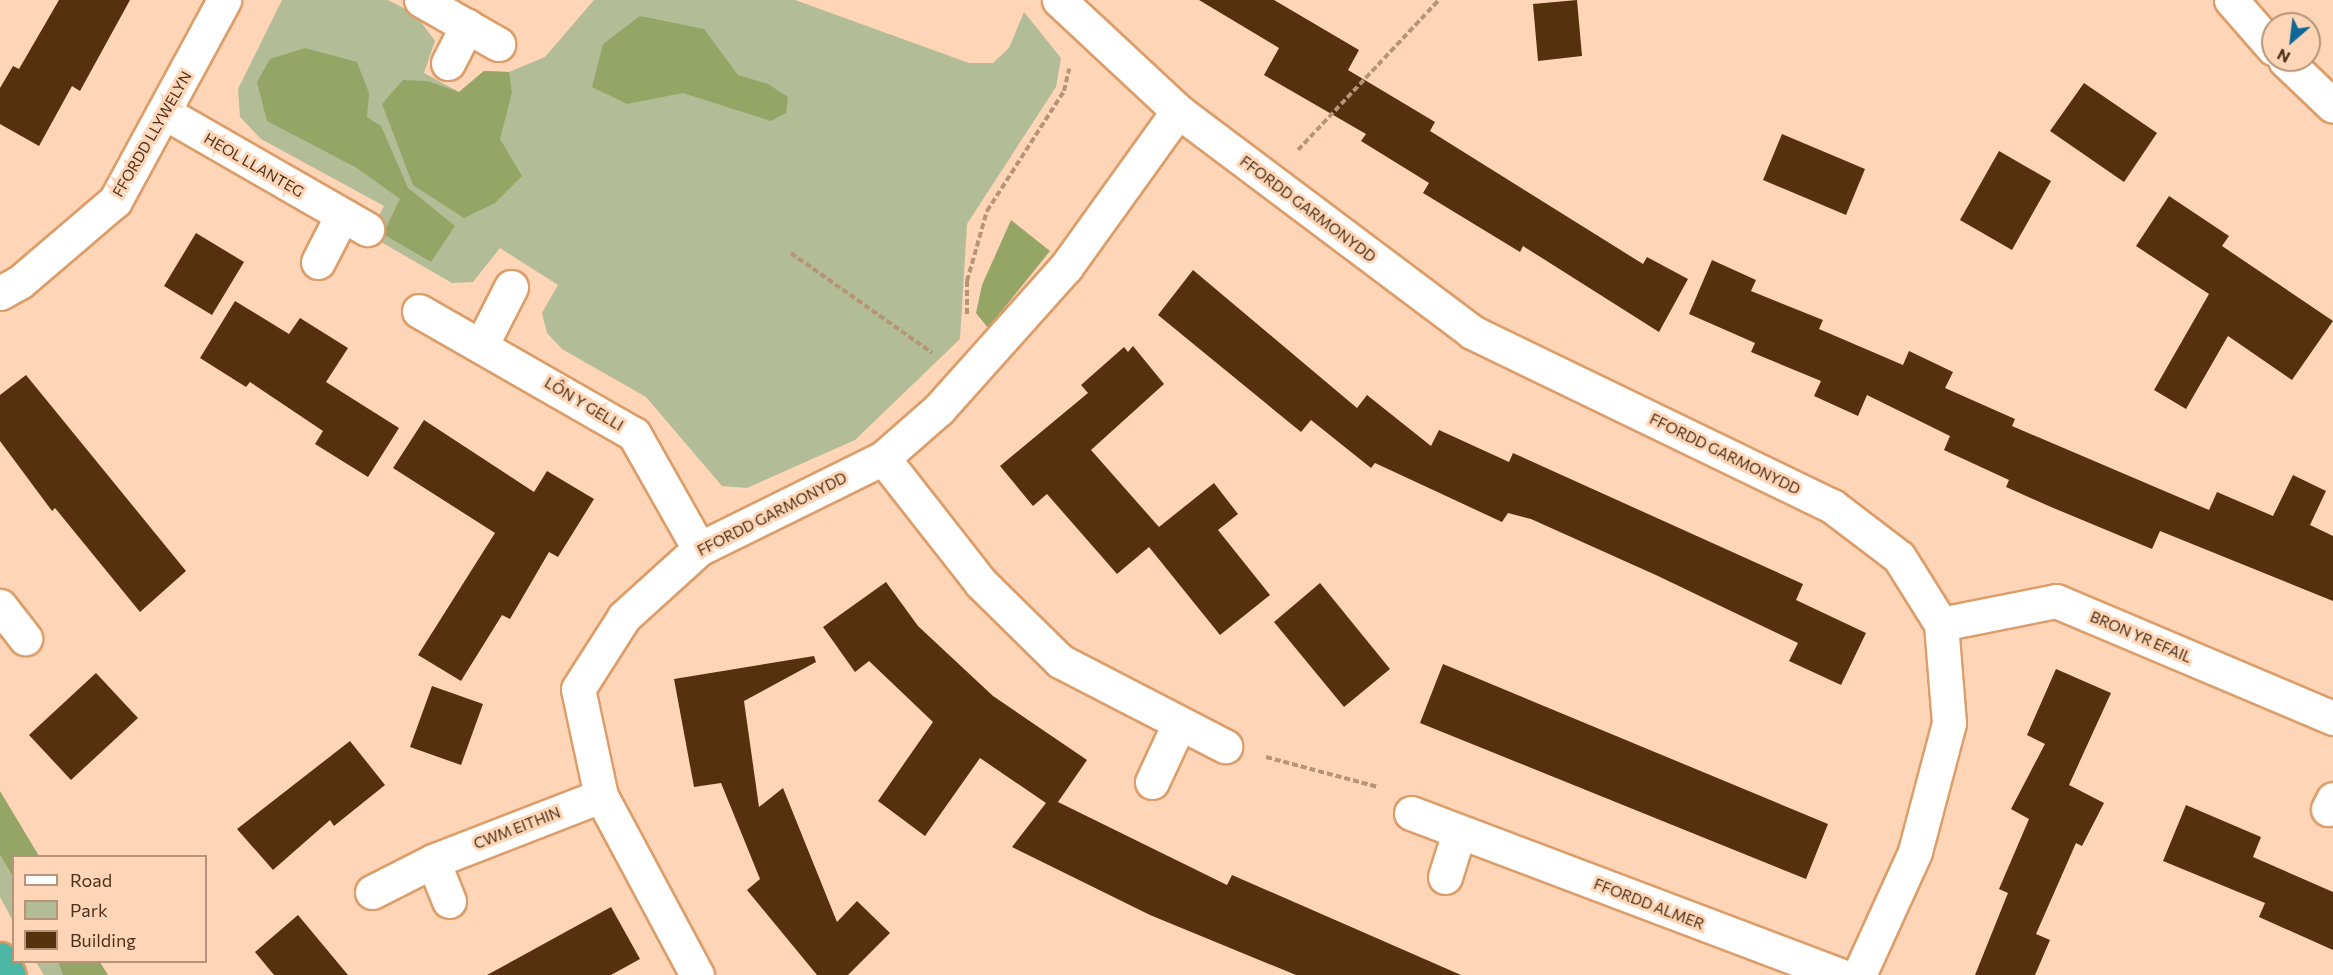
<!DOCTYPE html>
<html>
<head>
<meta charset="utf-8">
<style>
  body { margin:0 }
  #map { position:relative; width:2333px; height:975px; overflow:hidden; background:#fed6b7; font-family:Commissioner,sans-serif }
  div>[style] { position:absolute }
  .green>* { inset:0; background:#b2bc96 }
  .forest>* { inset:0; background:#95a565 }
  .building>* { inset:0; background:#56310e }
  .path>* { height:4px; margin-top:-2px; transform-origin:0; background:repeating-linear-gradient(90deg,#b69478 0 6px,transparent 0 9px) }
  .roads { filter:drop-shadow(2px 0 #dc9d69) drop-shadow(-2px 0 #dc9d69) drop-shadow(0 2px #dc9d69) drop-shadow(0 -2px #dc9d69) }
  .street>* { height:33px; margin:-16.5px; padding:0 16.5px; transform-origin:16.5px; border-radius:16.5px; background:#fff }
  .secondary>* { height:33px; margin:-16.5px; padding:0 16.5px; transform-origin:16.5px; border-radius:16.5px; background:#fff }
  .highway>* { height:33px; margin:-16.5px; padding:0 16.5px; transform-origin:16.5px; border-radius:16.5px; background:#4cb7a4 }
  span { translate:-50% -50%; white-space:nowrap; text-align:center; line-height:1.15; -webkit-text-stroke:6px #fed6b7; paint-order:stroke }
  .street-label { font-size:15px; color:#4b311b }
  .legend { position:absolute; left:12px; top:855px; width:195px; height:108px; box-sizing:border-box; background:#fed6b7; border:2px solid #b69479; margin:0; padding:8px 10px; list-style:none; font-size:18px; color:#4b311b }
  .legend li { display:flex; align-items:center; gap:12px; height:30px }
  .legend b { width:30px; border:2px solid #b69479 }
  .north { position:absolute; left:2261px; top:12px; width:60px; height:60px; box-sizing:border-box; background:#fed6b7; border:2px solid #b69479; border-radius:50%; rotate:208deg; font-size:16px; font-weight:700; line-height:24px; text-align:center; color:#4b311b }
  .north::after { content:''; display:block; margin:auto; width:21px; height:27px; background:#0e6797; clip-path:polygon(50% 0,100% 100%,50% 72%,0 100%) }
</style>
</head>
<body>
<div id="map">
  <div class="green">
    <i style="clip-path:polygon(282px 0,388px 0,415px 14px,435px 41px,424px 73px,459px 92px,484px 71px,509px 72px,545px 57px,594px 0,795px 0,969px 63px,993px 63px,1009px 48px,1024px 12px,1061px 58px,1056px 87px,967px 224px,960px 339px,855px 440px,747px 488px,722px 486px,646px 397px,562px 349px,547px 333px,542px 313px,558px 285px,500px 248px,473px 282px,452px 283px,369px 235px,384px 206px,261px 139px,240px 117px,238px 89px)"></i>
    <i style="clip-path:polygon(0 855px,13px 877px,13px 921px,0 897px)"></i>
    <i style="clip-path:polygon(36px 962px,58px 962px,63px 975px,44px 975px)"></i>
  </div>
  <div class="forest">
    <i style="clip-path:polygon(640px 16px,704px 29px,738px 75px,768px 84px,788px 97px,786px 113px,771px 121px,683px 93px,627px 104px,592px 87px,603px 44px)"></i>
    <i style="clip-path:polygon(305px 48px,357px 62px,369px 93px,367px 117px,381px 126px,408px 188px,455px 226px,431px 262px,383px 234px,400px 199px,357px 168px,267px 121px,257px 82px,270px 59px)"></i>
    <i style="clip-path:polygon(484px 71px,509px 72px,512px 92px,500px 139px,522px 176px,495px 203px,464px 218px,413px 185px,382px 104px,403px 80px,427px 81px,459px 92px)"></i>
    <i style="clip-path:polygon(1011px 220px,1050px 251px,988px 328px,976px 313px,982px 285px)"></i>
    <i style="clip-path:polygon(0 791px,39px 856px,14px 856px,13px 877px,0 855px)"></i>
    <i style="clip-path:polygon(58px 962px,100px 962px,108px 975px,63px 975px)"></i>
  </div>
  <div class="building">
    <i style="clip-path:polygon(59px 0,130px 0,80px 91px,72px 86px,39px 146px,0 124px,0 88px,13px 66px,19px 69px)"></i>
    <i style="clip-path:polygon(1199px 0,1274px 0,1359px 50px,1348px 70px,1435px 122px,1430px 131px,1643px 264px,1647px 257px,1688px 279px,1659px 332px,1523px 246px,1520px 252px,1423px 193px,1429px 183px,1361px 141px,1366px 134px,1264px 75px,1279px 48px)"></i>
    <i style="clip-path:polygon(1577px 0,1582px 56px,1538px 61px,1533px 4px)"></i>
    <i style="clip-path:polygon(2084px 83px,2157px 133px,2124px 182px,2050px 131px)"></i>
    <i style="clip-path:polygon(1782px 134px,1865px 169px,1846px 215px,1763px 180px)"></i>
    <i style="clip-path:polygon(1999px 151px,2051px 181px,2012px 250px,1960px 220px)"></i>
    <i style="clip-path:polygon(2169px 196px,2229px 236px,2222px 246px,2333px 321px,2292px 380px,2228px 336px,2186px 409px,2154px 390px,2209px 294px,2136px 246px)"></i>
    <i style="clip-path:polygon(196px 233px,244px 262px,212px 315px,164px 286px)"></i>
    <i style="clip-path:polygon(1712px 260px,1756px 280px,1751px 291px,1823px 320px,1819px 329px,1903px 365px,1909px 351px,1953px 372px,1945px 388px,2015px 419px,2012px 426px,2209px 510px,2217px 492px,2273px 516px,2293px 475px,2326px 491px,2310px 525px,2333px 536px,2333px 601px,2160px 531px,2152px 549px,2051px 507px,2006px 487px,2009px 480px,1944px 450px,1950px 436px,1867px 395px,1858px 416px,1814px 396px,1821px 381px,1751px 352px,1755px 343px,1689px 314px)"></i>
    <i style="clip-path:polygon(1193px 270px,1357px 408px,1367px 395px,1431px 446px,1439px 430px,1509px 462px,1513px 453px,1803px 584px,1796px 600px,1866px 633px,1841px 685px,1789px 661px,1798px 643px,1658px 576px,1531px 519px,1508px 513px,1502px 522px,1375px 463px,1371px 468px,1311px 420px,1301px 432px,1158px 315px)"></i>
    <i style="clip-path:polygon(235px 301px,289px 334px,300px 318px,348px 348px,326px 382px,399px 428px,368px 477px,315px 444px,323px 431px,250px 382px,246px 387px,200px 358px)"></i>
    <i style="clip-path:polygon(1133px 346px,1164px 384px,1091px 450px,1159px 527px,1214px 483px,1238px 514px,1218px 530px,1270px 595px,1220px 635px,1149px 547px,1117px 574px,1047px 494px,1033px 506px,1000px 466px,1088px 393px,1081px 385px,1124px 347px,1128px 352px)"></i>
    <i style="clip-path:polygon(26px 375px,186px 571px,140px 612px,55px 508px,52px 511px,0 441px,0 395px)"></i>
    <i style="clip-path:polygon(424px 420px,534px 492px,547px 471px,594px 499px,558px 557px,549px 552px,510px 619px,502px 615px,461px 681px,418px 655px,495px 533px,393px 468px)"></i>
    <i style="clip-path:polygon(886px 582px,918px 626px,993px 696px,1087px 760px,1058px 802px,1227px 885px,1232px 875px,1461px 975px,1296px 975px,1150px 915px,1012px 847px,1046px 803px,980px 758px,925px 836px,878px 801px,933px 722px,869px 661px,855px 672px,823px 627px)"></i>
    <i style="clip-path:polygon(1320px 583px,1390px 669px,1344px 707px,1274px 622px)"></i>
    <i style="clip-path:polygon(814px 656px,816px 662px,744px 701px,759px 807px,783px 788px,837px 922px,857px 901px,890px 933px,848px 975px,817px 975px,747px 890px,760px 879px,721px 783px,694px 787px,674px 679px)"></i>
    <i style="clip-path:polygon(1443px 664px,1828px 824px,1806px 879px,1420px 723px)"></i>
    <i style="clip-path:polygon(2056px 669px,2111px 693px,2069px 785px,2104px 803px,2082px 846px,2076px 843px,2036px 934px,2050px 940px,2035px 975px,1975px 975px,2008px 893px,1999px 889px,2029px 819px,2011px 809px,2045px 744px,2027px 735px)"></i>
    <i style="clip-path:polygon(96px 673px,138px 718px,71px 780px,29px 735px)"></i>
    <i style="clip-path:polygon(432px 686px,483px 704px,461px 765px,410px 747px)"></i>
    <i style="clip-path:polygon(350px 741px,385px 785px,334px 826px,330px 820px,273px 870px,237px 829px)"></i>
    <i style="clip-path:polygon(2186px 805px,2261px 837px,2253px 857px,2333px 892px,2333px 950px,2259px 917px,2265px 903px,2163px 861px)"></i>
    <i style="clip-path:polygon(611px 907px,640px 959px,611px 975px,487px 975px)"></i>
    <i style="clip-path:polygon(298px 915px,348px 975px,274px 975px,255px 952px)"></i>
  </div>
  <div class="path">
    <i style="left:1298px;top:150px;width:206px;rotate:-46.8deg"></i>
    <i style="left:791px;top:253px;width:173px;rotate:35.3deg"></i>
    <i style="left:967px;top:314px;width:33px;rotate:-90deg"></i>
    <i style="left:967px;top:281px;width:73px;rotate:-74.1deg"></i>
    <i style="left:987px;top:211px;width:143px;rotate:-57.3deg"></i>
    <i style="left:1064px;top:91px;width:23px;rotate:-77deg"></i>
    <i style="left:1266px;top:757px;width:116px;rotate:15deg"></i>
  </div>
  <div class="roads">
    <div class="street">
      <i style="left:421px;top:0;width:89px;rotate:29.7deg"></i>
      <i style="left:1059px;top:0;width:163px;rotate:43deg"></i>
      <i style="left:1178px;top:111px;width:368px;rotate:36.9deg"></i>
      <i style="left:1472px;top:332px;width:400px;rotate:25.8deg"></i>
      <i style="left:1832px;top:506px;width:84px;rotate:37.3deg"></i>
      <i style="left:1899px;top:557px;width:79px;rotate:57.9deg"></i>
      <i style="left:1941px;top:624px;width:99px;rotate:85.4deg"></i>
      <i style="left:1949px;top:723px;width:133px;rotate:104.8deg"></i>
      <i style="left:1915px;top:852px;width:135px;rotate:114.5deg"></i>
      <i style="left:448px;top:63px;width:42px;rotate:-62.8deg"></i>
      <i style="left:167px;top:114px;width:231px;rotate:29.9deg"></i>
      <i style="left:318px;top:262px;width:53px;rotate:-62.9deg"></i>
      <i style="left:0;top:293px;width:23px;rotate:-29deg"></i>
      <i style="left:20px;top:282px;width:125px;rotate:-40.5deg"></i>
      <i style="left:115px;top:201px;width:229px;rotate:-61.5deg"></i>
      <i style="left:419px;top:311px;width:248px;rotate:29.8deg"></i>
      <i style="left:634px;top:434px;width:132px;rotate:60.5deg"></i>
      <i style="left:482px;top:344px;width:64px;rotate:-63deg"></i>
      <i style="left:883px;top:458px;width:159px;rotate:51.9deg"></i>
      <i style="left:981px;top:583px;width:111px;rotate:44.6deg"></i>
      <i style="left:1060px;top:661px;width:186px;rotate:27.3deg"></i>
      <i style="left:0;top:606px;width:41px;rotate:52deg"></i>
      <i style="left:1941px;top:624px;width:117px;rotate:-11.3deg"></i>
      <i style="left:2056px;top:601px;width:301px;rotate:22.9deg"></i>
      <i style="left:1152px;top:782px;width:62px;rotate:-65.1deg"></i>
      <i style="left:2328px;top:809px;width:11px;rotate:-63deg"></i>
      <i style="left:1411px;top:813px;width:458px;rotate:20.7deg"></i>
      <i style="left:433px;top:861px;width:43px;rotate:68.2deg"></i>
      <i style="left:1445px;top:877px;width:47px;rotate:-72.7deg"></i>
      <i style="left:372px;top:892px;width:68px;rotate:-26.9deg"></i>
      <i style="left:433px;top:861px;width:180px;rotate:-21.2deg"></i>
      <i style="left:697px;top:975px;width:203px;rotate:-118.2deg"></i>
      <i style="left:601px;top:796px;width:109px;rotate:-102.1deg"></i>
      <i style="left:578px;top:689px;width:85px;rotate:-57.4deg"></i>
      <i style="left:624px;top:617px;width:101px;rotate:-42.2deg"></i>
      <i style="left:699px;top:549px;width:205px;rotate:-26.3deg"></i>
      <i style="left:883px;top:458px;width:74px;rotate:-41.2deg"></i>
      <i style="left:939px;top:409px;width:191px;rotate:-48.2deg"></i>
      <i style="left:1066px;top:267px;width:192px;rotate:-54.3deg"></i>
    </div>
    <div class="secondary">
      <i style="left:2231px;top:0;width:64px;rotate:48.8deg"></i>
      <i style="left:2285px;top:60px;width:66px;rotate:43.8deg"></i>
    </div>
    <div class="highway">
      <i style="left:0;top:959px;width:18px;rotate:61deg"></i>
    </div>
  </div>
  <div class="street-label">
    <span style="left:152px;top:134px;rotate:-60deg">FFORDD LLYWELYN</span>
    <span style="left:254px;top:165px;rotate:30deg">HEOL LLANTEG</span>
    <span style="left:1308px;top:209px;rotate:37deg">FFORDD GARMONYDD</span>
    <span style="left:584px;top:404px;rotate:31deg">LÔN Y GELLI</span>
    <span style="left:1725px;top:454px;rotate:26deg">FFORDD GARMONYDD</span>
    <span style="left:772px;top:514px;rotate:-27deg">FFORDD GARMONYDD</span>
    <span style="left:2141px;top:637px;rotate:23deg">BRON YR EFAIL</span>
    <span style="left:517px;top:828px;rotate:-21deg">CWM EITHIN</span>
    <span style="left:1649px;top:904px;rotate:21deg">FFORDD ALMER</span>
  </div>
  <ul class="legend">
  <li><b style="height:8px;background:#fff"></b>Road</li>
  <li><b style="height:16px;background:#b2bc96"></b>Park</li>
  <li><b style="height:16px;background:#56310e"></b>Building</li>
  </ul>
  <div class="north">N</div>
</div>
</body>
</html>
